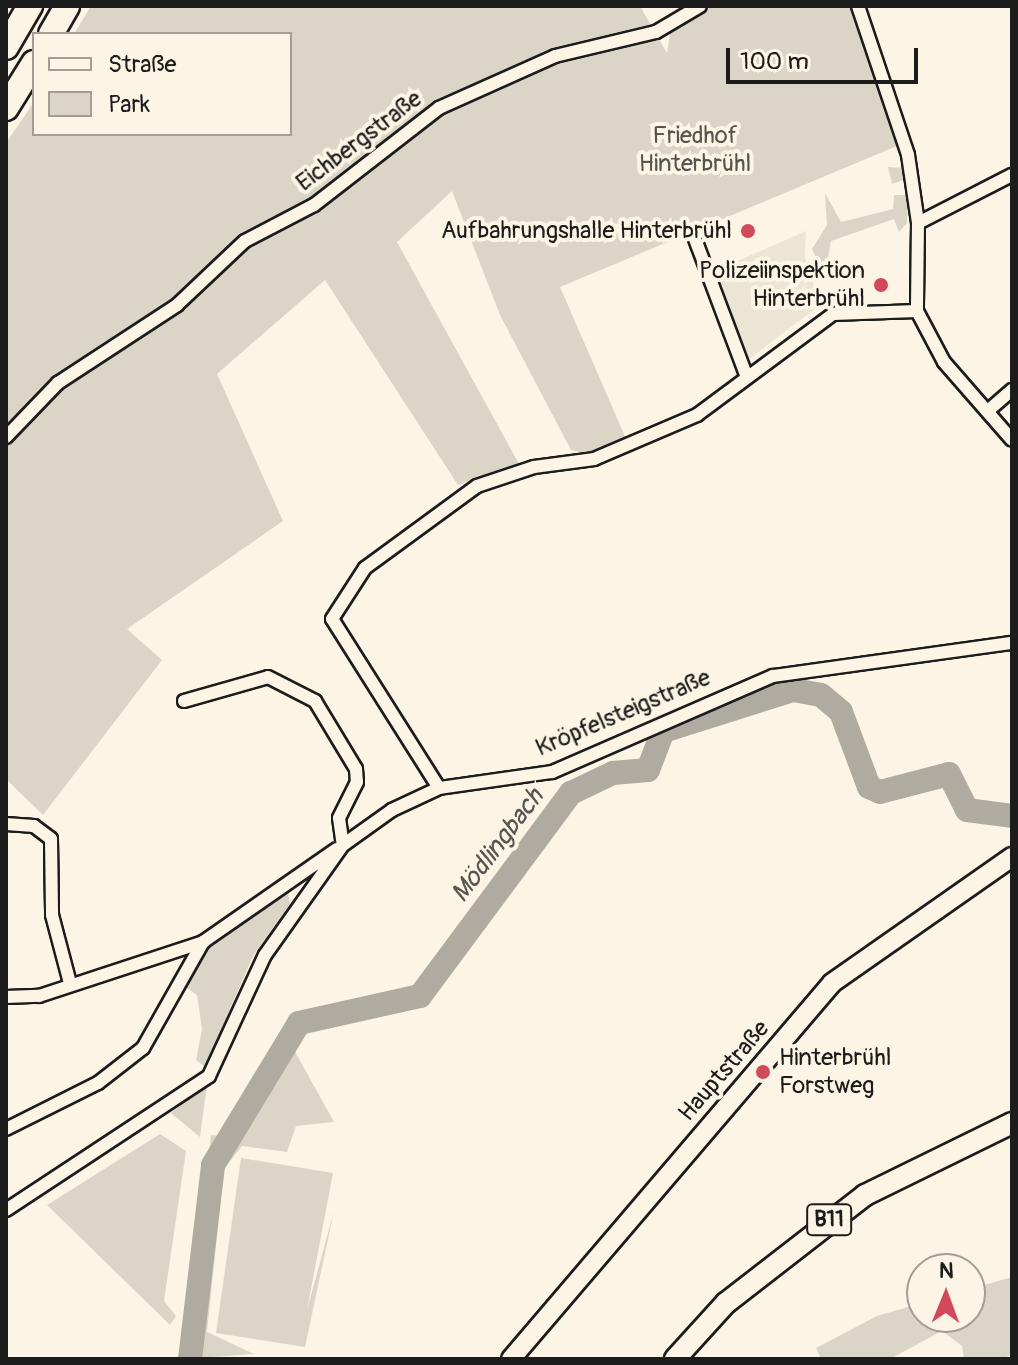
<!DOCTYPE html>
<html>
<head>
<meta charset="utf-8">
<style>
  body { margin:0 }
  #map { position:relative; width:1018px; height:1365px; overflow:hidden; background:#fcf5e5; font-family:Pangolin,sans-serif }
  div>[style] { position:absolute }
  .built>* { inset:0; background:#ebe5d6 }
  .green>* { inset:0; background:#dbd5c8 }
  .river>* { height:24px; margin:-12px; padding:0 12px; transform-origin:12px; border-radius:12px; background:#b0aba1 }
  .roads { filter:drop-shadow(2px 0 #1c1c1c) drop-shadow(-2px 0 #1c1c1c) drop-shadow(0 2px #1c1c1c) drop-shadow(0 -2px #1c1c1c) }
  .street>* { height:12px; margin:-6px; padding:0 6px; transform-origin:6px; border-radius:6px; background:#fcf5e5 }
  .secondary>* { height:18px; margin:-9px; padding:0 9px; transform-origin:9px; border-radius:9px; background:#fcf5e5 }
  .primary>* { height:20px; margin:-10px; padding:0 10px; transform-origin:10px; border-radius:10px; background:#fcf5e5 }
  .highway>* { height:24px; margin:-12px; padding:0 12px; transform-origin:12px; border-radius:12px; background:#fcf5e5 }
  .dots>* { width:22px; height:22px; translate:-50% -50%; box-sizing:border-box; border:4px solid #fcf5e5; border-radius:50% }
  span { translate:-50% -50%; white-space:nowrap; text-align:center; line-height:1.15; -webkit-text-stroke:8px #fcf5e5; paint-order:stroke }
  .shield-label span { padding:2px 6px; background:#fcf5e5; border:2px solid; border-radius:6px; -webkit-text-stroke-width:0 }
  .shield-label { font-size:22px; color:#1c1c1c; font-weight:700 }
  .park-label { font-size:24px; color:#555450 }
  .street-label { font-size:24px; color:#1c1c1c }
  .poi-label { font-size:24px; color:#1c1c1c }
  .right { translate:-100% -50%; text-align:right }
  .left { translate:0 -50%; text-align:left }
  .water-label { font-size:26px; color:#575551; font-style:italic }
  .frame { position:absolute; inset:0; border:8px solid #1c1c1c; pointer-events:none }
  .legend { position:absolute; left:32px; top:32px; width:260px; height:104px; box-sizing:border-box; background:#fcf5e5; border:2px solid #a29e95; margin:0; padding:10px 14px; list-style:none; font-size:24px; color:#1c1c1c }
  .legend li { display:flex; align-items:center; gap:16px; height:40px }
  .legend b { width:40px; border:2px solid #a29e95 }
  .north { position:absolute; left:906px; top:1253px; width:80px; height:80px; box-sizing:border-box; background:#fcf5e5; border:2px solid #a29e95; border-radius:50%; rotate:1deg; font-size:22px; font-weight:700; line-height:32px; text-align:center; color:#1c1c1c }
  .north::after { content:''; display:block; margin:auto; width:28px; height:36px; background:#d1495b; clip-path:polygon(50% 0,100% 100%,50% 72%,0 100%) }
  .scale { position:absolute; left:726px; top:48px; width:192px; height:36px; box-sizing:border-box; border:4px solid #1c1c1c; border-top:0; padding-left:10px; font-size:24px; line-height:28px; white-space:nowrap; color:#1c1c1c; -webkit-text-stroke:6px #fcf5e5; paint-order:stroke }
</style>
</head>
<body>
<div id="map">
  <div class="built">
    <i style="clip-path:polygon(806px 231px,805px 257px,820px 305px,748px 360px,712px 272px)"></i>
  </div>
  <div class="green">
    <i style="clip-path:polygon(91px 6px,640px 6px,667px 53px,672px 21px,700px 6px,849px 6px,897px 146px,560px 287px,627px 441px,587px 454px,571px 450px,500px 315px,452px 191px,397px 242px,519px 464px,458px 485px,325px 280px,217px 374px,283px 521px,127px 629px,162px 660px,43px 815px,6px 779px,6px 143px,34px 102px,34px 134px,290px 134px,290px 34px,74px 34px)"></i>
    <i style="clip-path:polygon(888px 167px,904px 168px,906px 179px,892px 184px)"></i>
    <i style="clip-path:polygon(825px 193px,841px 222px,893px 209px,894px 195px,908px 195px,907px 223px,899px 232px,894px 219px,831px 241px,825px 277px,812px 249px,827px 225px)"></i>
    <i style="clip-path:polygon(287px 886px,290px 904px,253px 956px,205px 1067px,196px 1060px,202px 1029px,197px 995px,187px 988px,203px 951px)"></i>
    <i style="clip-path:polygon(293px 1048px,334px 1122px,296px 1126px,287px 1152px,242px 1146px,224px 1169px,207px 1332px,254px 1354px,182px 1359px,211px 1135px,237px 1138px)"></i>
    <i style="clip-path:polygon(207px 1084px,200px 1137px,171px 1113px)"></i>
    <i style="clip-path:polygon(160px 1134px,186px 1151px,164px 1301px,176px 1316px,170px 1325px,47px 1205px)"></i>
    <i style="clip-path:polygon(241px 1158px,333px 1173px,307px 1310px,334px 1211px,305px 1347px,216px 1333px)"></i>
    <i style="clip-path:polygon(1012px 1277px,1012px 1354px,1003px 1359px,964px 1359px,962px 1346px,942px 1331px,890px 1359px,821px 1359px,816px 1348px,877px 1316px,922px 1303px,922px 1317px,970px 1317px,970px 1289px)"></i>
  </div>
  <div class="river">
    <i style="left:190px;top:1359px;width:195px;rotate:-83.2deg"></i>
    <i style="left:213px;top:1165px;width:166px;rotate:-58.8deg"></i>
    <i style="left:299px;top:1023px;width:124px;rotate:-12.6deg"></i>
    <i style="left:420px;top:996px;width:253px;rotate:-53.4deg"></i>
    <i style="left:571px;top:793px;width:47px;rotate:-25.5deg"></i>
    <i style="left:613px;top:773px;width:35px;rotate:-5deg"></i>
    <i style="left:648px;top:770px;width:42px;rotate:-69deg"></i>
    <i style="left:663px;top:731px;width:136px;rotate:-17.5deg"></i>
    <i style="left:793px;top:690px;width:28px;rotate:10deg"></i>
    <i style="left:821px;top:695px;width:26px;rotate:40deg"></i>
    <i style="left:841px;top:712px;width:80px;rotate:69.5deg"></i>
    <i style="left:869px;top:787px;width:12px;rotate:24deg"></i>
    <i style="left:880px;top:792px;width:71px;rotate:-14.6deg"></i>
    <i style="left:949px;top:774px;width:40px;rotate:63.4deg"></i>
    <i style="left:967px;top:810px;width:45px;rotate:7.6deg"></i>
  </div>
  <div class="roads">
    <div class="street">
      <i style="left:858px;top:6px;width:157px;rotate:71.4deg"></i>
      <i style="left:908px;top:155px;width:69px;rotate:81.6deg"></i>
      <i style="left:918px;top:223px;width:88px;rotate:90.7deg"></i>
      <i style="left:917px;top:311px;width:58px;rotate:62.1deg"></i>
      <i style="left:944px;top:362px;width:103px;rotate:48.9deg"></i>
      <i style="left:918px;top:223px;width:106px;rotate:-27.1deg"></i>
      <i style="left:695px;top:239px;width:145px;rotate:69.4deg"></i>
      <i style="left:990px;top:409px;width:29px;rotate:-41deg"></i>
      <i style="left:6px;top:437px;width:75px;rotate:-46.1deg"></i>
      <i style="left:58px;top:383px;width:142px;rotate:-33.2deg"></i>
      <i style="left:177px;top:305px;width:93px;rotate:-43.3deg"></i>
      <i style="left:245px;top:241px;width:78px;rotate:-27.6deg"></i>
      <i style="left:314px;top:205px;width:158px;rotate:-37.8deg"></i>
      <i style="left:439px;top:108px;width:127px;rotate:-24.1deg"></i>
      <i style="left:555px;top:56px;width:104px;rotate:-13.4deg"></i>
      <i style="left:656px;top:32px;width:51px;rotate:-30.6deg"></i>
      <i style="left:184px;top:701px;width:87px;rotate:-15.9deg"></i>
      <i style="left:268px;top:677px;width:53px;rotate:27.1deg"></i>
      <i style="left:315px;top:701px;width:79px;rotate:58.9deg"></i>
      <i style="left:356px;top:769px;width:13px;rotate:86deg"></i>
      <i style="left:357px;top:782px;width:40px;rotate:116.6deg"></i>
      <i style="left:339px;top:818px;width:27px;rotate:82deg"></i>
      <i style="left:439px;top:788px;width:200px;rotate:-122.3deg"></i>
      <i style="left:332px;top:619px;width:61px;rotate:-57.1deg"></i>
      <i style="left:365px;top:568px;width:139px;rotate:-36.2deg"></i>
      <i style="left:477px;top:486px;width:60px;rotate:-18.4deg"></i>
      <i style="left:534px;top:467px;width:61px;rotate:-7.6deg"></i>
      <i style="left:594px;top:459px;width:112px;rotate:-23.1deg"></i>
      <i style="left:697px;top:415px;width:169px;rotate:-36.6deg"></i>
      <i style="left:833px;top:314px;width:84px;rotate:-2deg"></i>
      <i style="left:6px;top:824px;width:28px;rotate:4deg"></i>
      <i style="left:34px;top:826px;width:21px;rotate:37deg"></i>
      <i style="left:51px;top:839px;width:76px;rotate:89.2deg"></i>
      <i style="left:52px;top:915px;width:70px;rotate:75.2deg"></i>
      <i style="left:6px;top:997px;width:33px;rotate:-2deg"></i>
      <i style="left:39px;top:996px;width:173px;rotate:-18.2deg"></i>
      <i style="left:203px;top:942px;width:163px;rotate:-34.8deg"></i>
      <i style="left:6px;top:1129px;width:103px;rotate:-26.6deg"></i>
      <i style="left:98px;top:1083px;width:57px;rotate:-37.9deg"></i>
      <i style="left:143px;top:1048px;width:122px;rotate:-60.5deg"></i>
      <i style="left:6px;top:1210px;width:243px;rotate:-33.4deg"></i>
      <i style="left:209px;top:1076px;width:133px;rotate:-65.2deg"></i>
      <i style="left:265px;top:955px;width:135px;rotate:-54.7deg"></i>
      <i style="left:343px;top:845px;width:60px;rotate:-35.5deg"></i>
      <i style="left:392px;top:810px;width:52px;rotate:-25.1deg"></i>
      <i style="left:439px;top:788px;width:114px;rotate:-8.1deg"></i>
      <i style="left:552px;top:772px;width:241px;rotate:-23.5deg"></i>
      <i style="left:773px;top:676px;width:241px;rotate:-7.9deg"></i>
    </div>
    <div class="secondary">
      <i style="left:511px;top:1359px;width:494px;rotate:-49.5deg"></i>
      <i style="left:832px;top:983px;width:220px;rotate:-35deg"></i>
    </div>
    <div class="primary">
      <i style="left:675px;top:1359px;width:76px;rotate:-47.7deg"></i>
      <i style="left:726px;top:1303px;width:176px;rotate:-37.8deg"></i>
      <i style="left:865px;top:1195px;width:164px;rotate:-26.1deg"></i>
    </div>
    <div class="highway">
      <i style="left:51px;top:34px;width:32px;rotate:-60deg"></i>
      <i style="left:6px;top:47px;width:48px;rotate:-59.7deg"></i>
      <i style="left:6px;top:108px;width:53px;rotate:-58.1deg"></i>
    </div>
  </div>
  <div class="dots">
    <i style="left:748px;top:231px;background:#d1495b"></i>
    <i style="left:881px;top:285px;background:#d1495b"></i>
    <i style="left:763px;top:1072px;background:#d1495b"></i>
  </div>
  <div class="shield-label">
    <span style="left:829px;top:1220px">B11</span>
  </div>
  <div class="park-label">
    <span style="left:695px;top:150px">Friedhof<br>Hinterbrühl</span>
  </div>
  <div class="street-label">
    <span style="left:359px;top:141px;rotate:-37deg">Eichbergstraße</span>
    <span style="left:623px;top:713px;rotate:-23deg">Kröpfelsteigstraße</span>
    <span style="left:724px;top:1071px;rotate:-49deg">Hauptstraße</span>
  </div>
  <div class="poi-label">
    <span class="right" style="left:732px;top:231px">Aufbahrungshalle Hinterbrühl</span>
    <span class="right" style="left:865px;top:285px">Polizeiinspektion<br>Hinterbrühl</span>
    <span class="left" style="left:779px;top:1072px">Hinterbrühl<br>Forstweg</span>
  </div>
  <div class="water-label">
    <span style="left:498px;top:846px;rotate:-53deg">Mödlingbach</span>
  </div>
  <div class="frame"></div>
  <ul class="legend">
  <li><b style="height:10px;background:#fcf5e5"></b>Straße</li>
  <li><b style="height:22px;background:#dbd5c8"></b>Park</li>
  </ul>
  <div class="north">N</div>
  <div class="scale">100 m</div>
</div>
</body>
</html>
